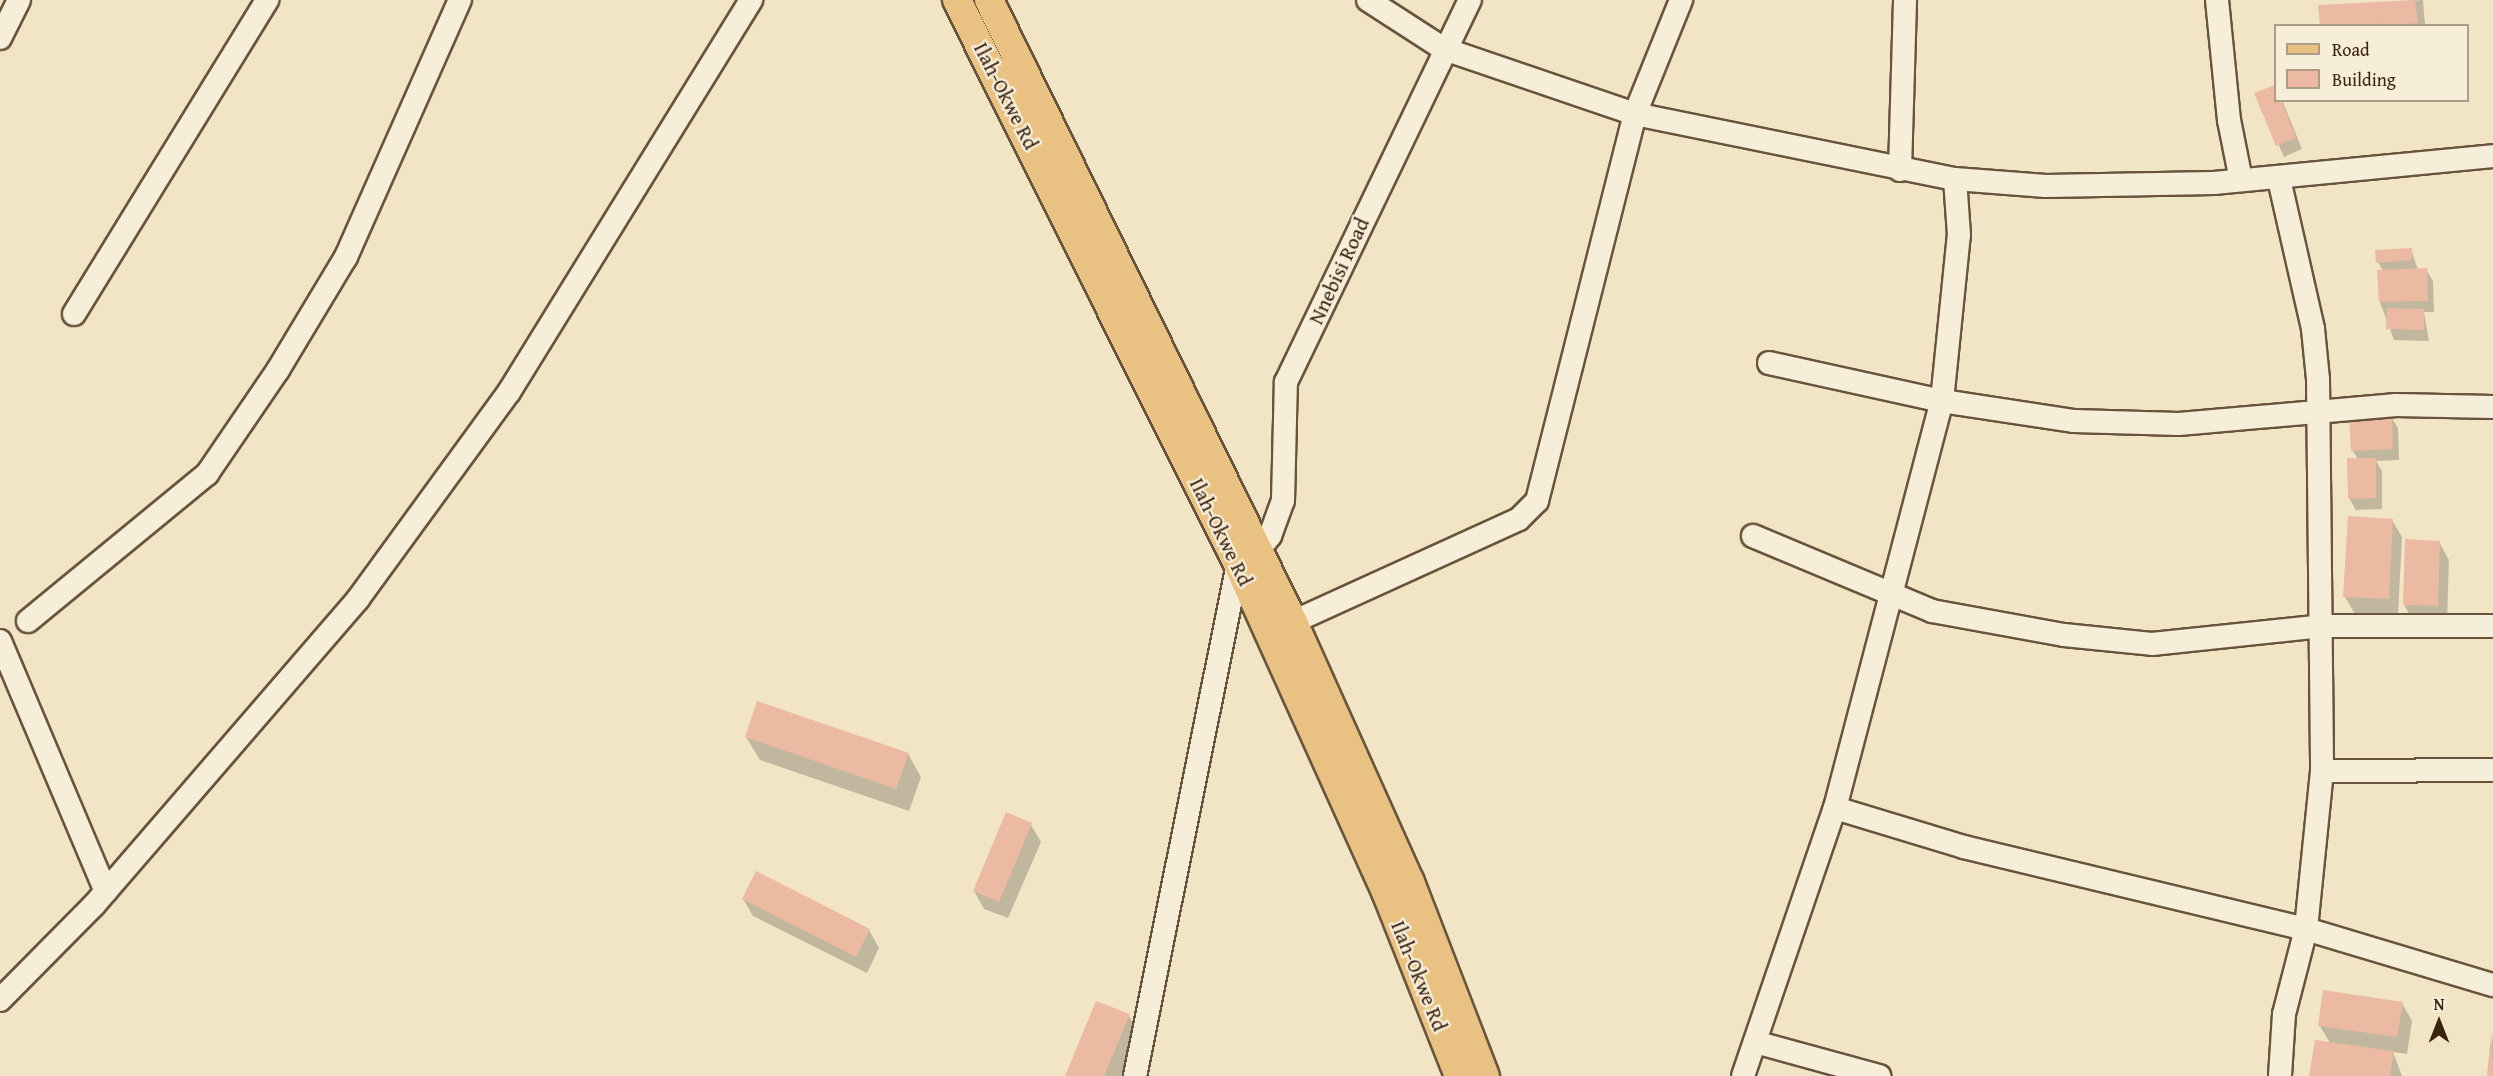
<!DOCTYPE html>
<html>
<head>
<meta charset="utf-8">
<style>
  body { margin:0 }
  #map { position:relative; width:2493px; height:1076px; overflow:hidden; background:#f2e5c6; font-family:"Gentium Book Plus",serif }
  div>[style] { position:absolute }
  .shadow>* { inset:0; background:#0003 }
  .building>* { inset:0; background:#ecb9a2 }
  .roads { filter:drop-shadow(2px 0 #68543c) drop-shadow(-2px 0 #68543c) drop-shadow(0 2px #68543c) drop-shadow(0 -2px #68543c) }
  .minor>* { height:22px; margin:-11px; padding:0 11px; transform-origin:11px; border-radius:11px; background:#f7eeda }
  .major>* { height:28px; margin:-14px; padding:0 14px; transform-origin:14px; border-radius:14px; background:#e9c283 }
  span { translate:-50% -50%; white-space:nowrap; text-align:center; line-height:1.15; -webkit-text-stroke:4.5px #f7eeda; paint-order:stroke }
  .street-label { font-size:21px; color:#3a230e }
  .legend { position:absolute; left:2274px; top:24px; width:195px; height:78px; box-sizing:border-box; background:#f7eeda; border:2px solid #ab9d88; margin:0; padding:8px 10px; list-style:none; font-size:18px; color:#3a230e }
  .legend li { display:flex; align-items:center; gap:12px; height:30px }
  .legend b { width:30px; border:2px solid #ab9d88 }
  .north { position:absolute; left:2409px; top:992px; width:60px; height:60px; -webkit-text-stroke:4px #f7eeda; paint-order:stroke; rotate:0deg; font-size:16px; font-weight:700; line-height:24px; text-align:center; color:#3a230e }
  .north::after { content:''; display:block; margin:auto; width:21px; height:27px; background:#3a230e; clip-path:polygon(50% 0,100% 100%,50% 72%,0 100%) }
</style>
</head>
<body>
<div id="map">
  <div class="shadow">
    <i style="clip-path:polygon(2423px 0,2425px 26px,2321px 26px,2319px 6px)"></i>
    <i style="clip-path:polygon(2274px 87px,2276px 100px,2282px 100px,2302px 149px,2284px 157px,2256px 94px)"></i>
    <i style="clip-path:polygon(2411px 249px,2418px 270px,2426px 269px,2433px 281px,2434px 312px,2424px 312px,2429px 341px,2394px 340px,2380px 302px,2383px 271px,2378px 262px)"></i>
    <i style="clip-path:polygon(2391px 417px,2398px 428px,2399px 460px,2376px 461px,2382px 471px,2382px 509px,2356px 510px,2349px 498px,2358px 459px,2352px 450px)"></i>
    <i style="clip-path:polygon(2392px 520px,2402px 537px,2398px 616px,2355px 614px,2345px 597px)"></i>
    <i style="clip-path:polygon(2439px 542px,2449px 560px,2447px 623px,2414px 622px,2404px 605px)"></i>
    <i style="clip-path:polygon(746px 737px,908px 754px,921px 777px,909px 811px,760px 760px)"></i>
    <i style="clip-path:polygon(1031px 825px,1041px 842px,1008px 918px,984px 909px,974px 891px)"></i>
    <i style="clip-path:polygon(743px 899px,869px 930px,879px 948px,867px 973px,753px 916px)"></i>
    <i style="clip-path:polygon(2402px 1003px,2412px 1021px,2407px 1054px,2393px 1052px,2402px 1076px,2311px 1076px,2330px 1043px,2320px 1026px)"></i>
    <i style="clip-path:polygon(1129px 1016px,1139px 1033px,1121px 1076px,1066px 1076px)"></i>
    <i style="clip-path:polygon(2493px 1033px,2493px 1076px,2488px 1076px)"></i>
  </div>
  <div class="building">
    <i style="clip-path:polygon(2415px 0,2418px 23px,2384px 26px,2383px 18px,2383px 26px,2320px 26px,2318px 5px)"></i>
    <i style="clip-path:polygon(2275px 85px,2276px 100px,2281px 100px,2296px 138px,2276px 146px,2254px 93px)"></i>
    <i style="clip-path:polygon(2412px 248px,2412px 260px,2376px 263px,2375px 250px)"></i>
    <i style="clip-path:polygon(2427px 268px,2428px 301px,2379px 302px,2377px 270px)"></i>
    <i style="clip-path:polygon(2387px 308px,2424px 309px,2424px 330px,2386px 329px)"></i>
    <i style="clip-path:polygon(2392px 415px,2393px 449px,2351px 451px,2349px 417px)"></i>
    <i style="clip-path:polygon(2347px 458px,2376px 458px,2376px 498px,2348px 499px)"></i>
    <i style="clip-path:polygon(2348px 516px,2393px 519px,2389px 599px,2343px 597px)"></i>
    <i style="clip-path:polygon(2405px 539px,2440px 541px,2438px 606px,2403px 605px)"></i>
    <i style="clip-path:polygon(757px 701px,909px 753px,896px 789px,745px 737px)"></i>
    <i style="clip-path:polygon(1006px 812px,1032px 823px,999px 902px,973px 891px)"></i>
    <i style="clip-path:polygon(756px 871px,870px 929px,856px 957px,742px 899px)"></i>
    <i style="clip-path:polygon(2323px 990px,2403px 1002px,2397px 1037px,2318px 1026px)"></i>
    <i style="clip-path:polygon(1096px 1001px,1130px 1014px,1104px 1076px,1065px 1076px)"></i>
    <i style="clip-path:polygon(2491px 1033px,2493px 1076px,2487px 1076px)"></i>
    <i style="clip-path:polygon(2315px 1040px,2394px 1051px,2390px 1076px,2309px 1076px)"></i>
  </div>
  <div class="roads">
    <div class="minor">
      <i style="left:1368px;top:0;width:90px;rotate:32.8deg"></i>
      <i style="left:1444px;top:49px;width:202px;rotate:18.8deg"></i>
      <i style="left:1635px;top:114px;width:327px;rotate:11.5deg"></i>
      <i style="left:1955px;top:179px;width:91px;rotate:4.4deg"></i>
      <i style="left:2046px;top:186px;width:168px;rotate:-1deg"></i>
      <i style="left:2214px;top:183px;width:280px;rotate:-5.5deg"></i>
      <i style="left:2217px;top:0;width:121px;rotate:84.3deg"></i>
      <i style="left:2229px;top:120px;width:61px;rotate:78.7deg"></i>
      <i style="left:0;top:38px;width:42px;rotate:-63.4deg"></i>
      <i style="left:1900px;top:170px;width:170px;rotate:-88.3deg"></i>
      <i style="left:2279px;top:179px;width:154px;rotate:77.2deg"></i>
      <i style="left:2313px;top:329px;width:50px;rotate:84.3deg"></i>
      <i style="left:2318px;top:379px;width:392px;rotate:89.4deg"></i>
      <i style="left:2322px;top:771px;width:159px;rotate:95.8deg"></i>
      <i style="left:2306px;top:929px;width:88px;rotate:104.5deg"></i>
      <i style="left:2284px;top:1014px;width:62px;rotate:93.7deg"></i>
      <i style="left:74px;top:314px;width:369px;rotate:-58.4deg"></i>
      <i style="left:1769px;top:363px;width:177px;rotate:12.4deg"></i>
      <i style="left:1942px;top:401px;width:134px;rotate:8.6deg"></i>
      <i style="left:2074px;top:421px;width:105px;rotate:1.6deg"></i>
      <i style="left:2179px;top:424px;width:218px;rotate:-5deg"></i>
      <i style="left:2396px;top:405px;width:97px;rotate:1.2deg"></i>
      <i style="left:1753px;top:536px;width:194px;rotate:22.7deg"></i>
      <i style="left:1932px;top:611px;width:134px;rotate:10.3deg"></i>
      <i style="left:2064px;top:635px;width:88px;rotate:5.8deg"></i>
      <i style="left:2152px;top:644px;width:171px;rotate:-6deg"></i>
      <i style="left:2322px;top:626px;width:171px"></i>
      <i style="left:1257px;top:552px;width:21px;rotate:-51deg"></i>
      <i style="left:1270px;top:536px;width:37px;rotate:-70deg"></i>
      <i style="left:1283px;top:501px;width:119px;rotate:-88.6deg"></i>
      <i style="left:1286px;top:382px;width:424px;rotate:-64.3deg"></i>
      <i style="left:28px;top:621px;width:232px;rotate:-39.4deg"></i>
      <i style="left:207px;top:474px;width:126px;rotate:-55.7deg"></i>
      <i style="left:278px;top:370px;width:132px;rotate:-59deg"></i>
      <i style="left:346px;top:257px;width:281px;rotate:-66.1deg"></i>
      <i style="left:1293px;top:622px;width:248px;rotate:-24.5deg"></i>
      <i style="left:1519px;top:519px;width:25px;rotate:-45deg"></i>
      <i style="left:1537px;top:501px;width:399px;rotate:-75.8deg"></i>
      <i style="left:1635px;top:114px;width:123px;rotate:-68deg"></i>
      <i style="left:0;top:641px;width:272px;rotate:67.1deg"></i>
      <i style="left:2322px;top:771px;width:171px;rotate:-0.3deg"></i>
      <i style="left:1835px;top:808px;width:135px;rotate:16.8deg"></i>
      <i style="left:1964px;top:847px;width:352px;rotate:13.5deg"></i>
      <i style="left:2306px;top:929px;width:195px;rotate:16.7deg"></i>
      <i style="left:0;top:1000px;width:134px;rotate:-45.3deg"></i>
      <i style="left:94px;top:905px;width:404px;rotate:-49.2deg"></i>
      <i style="left:358px;top:599px;width:256px;rotate:-53.9deg"></i>
      <i style="left:509px;top:392px;width:461px;rotate:-58.3deg"></i>
      <i style="left:1755px;top:1042px;width:129px;rotate:15.3deg"></i>
      <i style="left:1135px;top:1076px;width:522px;rotate:-78.63deg"></i>
      <i style="left:1743px;top:1076px;width:283px;rotate:-71.1deg"></i>
      <i style="left:1835px;top:808px;width:421px;rotate:-75.3deg"></i>
      <i style="left:1942px;top:401px;width:167px;rotate:-84.2deg"></i>
      <i style="left:1959px;top:235px;width:56px;rotate:-94.1deg"></i>
    </div>
    <div class="major">
      <i style="left:957px;top:0;width:630px;rotate:63.52deg"></i>
      <i style="left:1238px;top:564px;width:362px;rotate:65.7deg"></i>
      <i style="left:1387px;top:894px;width:196px;rotate:68.4deg"></i>
      <i style="left:989px;top:0;width:692px;rotate:63.95deg"></i>
      <i style="left:1293px;top:622px;width:285px;rotate:65.8deg"></i>
      <i style="left:1410px;top:882px;width:208px;rotate:68.9deg"></i>
    </div>
  </div>
  <div class="street-label">
    <span style="left:1006px;top:96px;rotate:63deg">Ilah-Okwe Rd</span>
    <span style="left:1339px;top:271px;rotate:-65deg">Nnebisi Road</span>
    <span style="left:1221px;top:532px;rotate:64deg">Ilah-Okwe Rd</span>
    <span style="left:1419px;top:976px;rotate:68deg">Ilah-Okwe Rd</span>
  </div>
  <ul class="legend">
  <li><b style="height:8px;background:#e9c283"></b>Road</li>
  <li><b style="height:16px;background:#ecb9a2"></b>Building</li>
  </ul>
  <div class="north">N</div>
</div>
</body>
</html>
